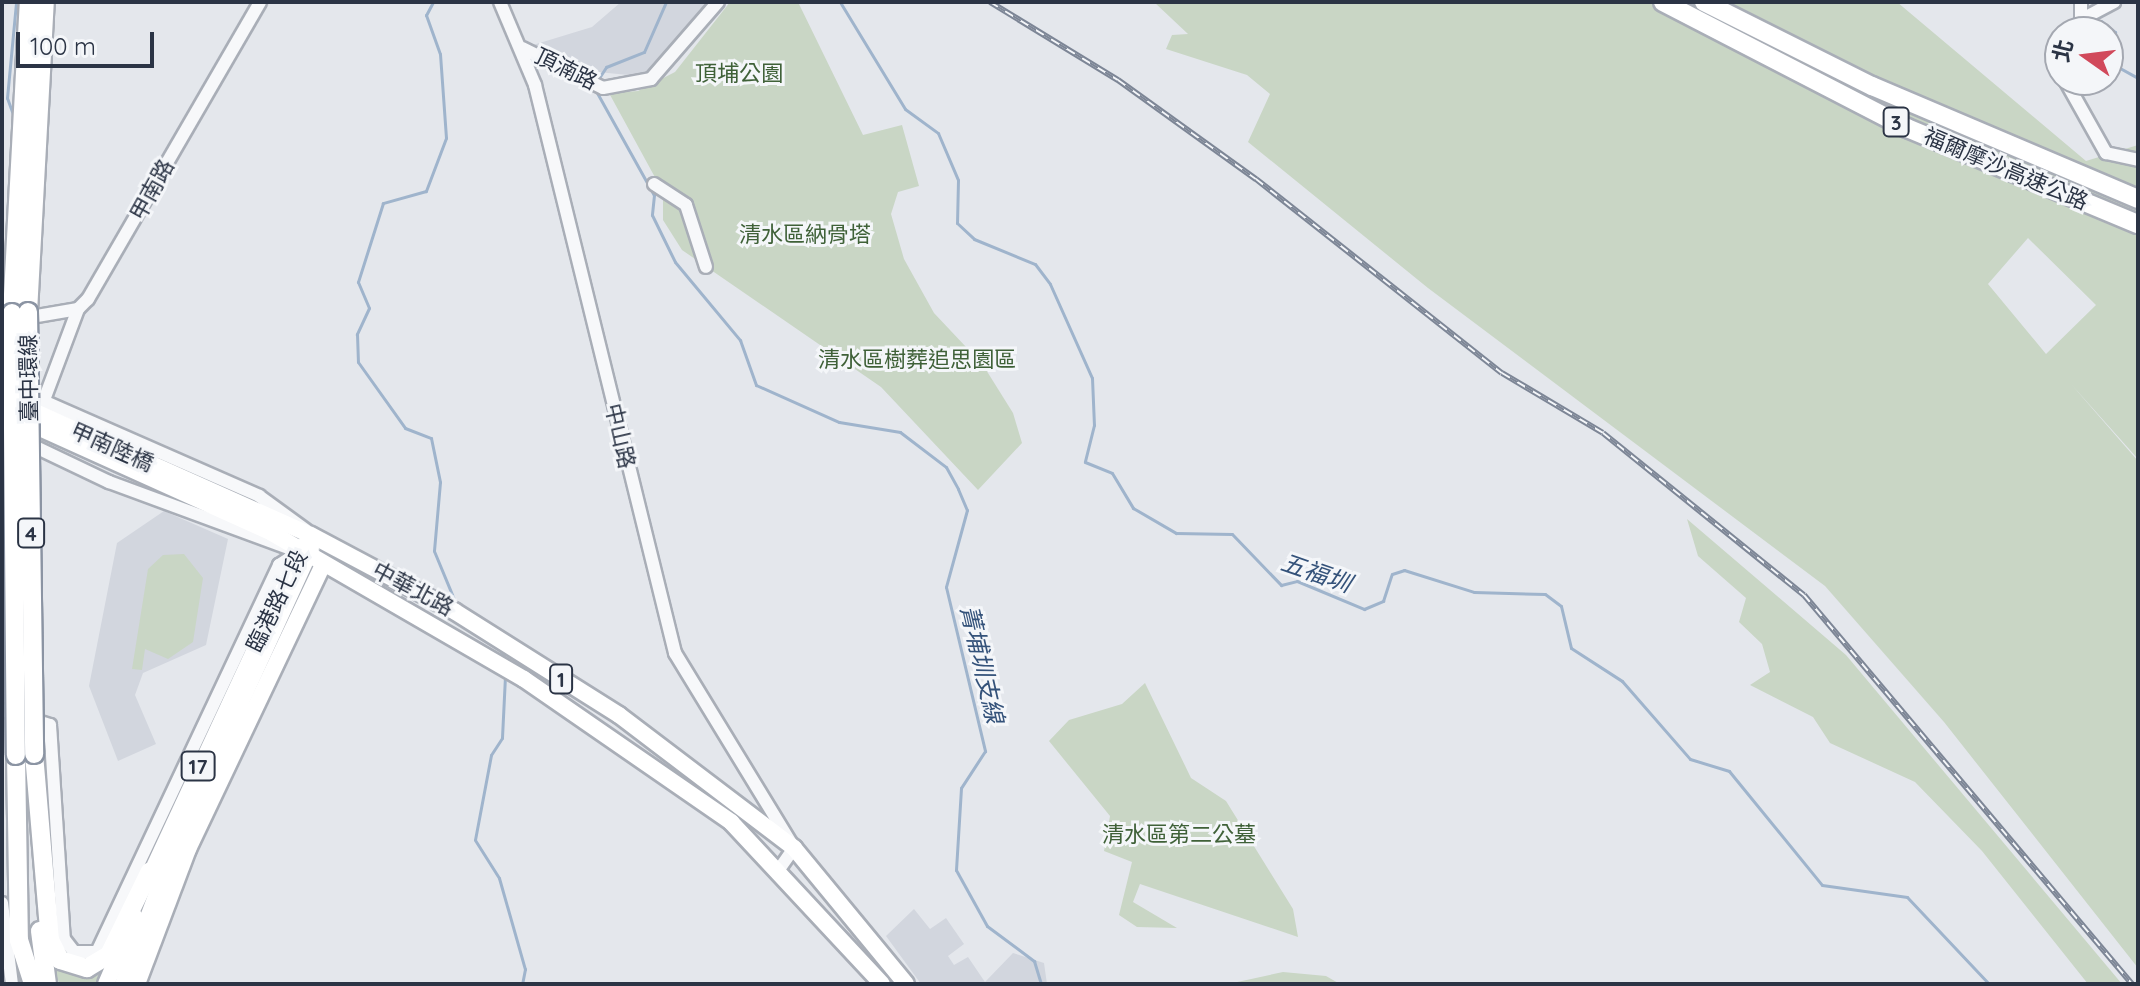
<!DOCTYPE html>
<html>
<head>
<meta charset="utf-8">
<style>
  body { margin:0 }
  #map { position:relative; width:2140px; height:986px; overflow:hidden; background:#e4e7ec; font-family:Quicksand,"Noto Sans TC",sans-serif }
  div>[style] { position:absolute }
  .built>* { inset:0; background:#d2d6de }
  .green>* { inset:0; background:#c9d6c5 }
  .stream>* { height:3px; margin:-1.5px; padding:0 1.5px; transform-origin:1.5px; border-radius:1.5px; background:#9fb4cc }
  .roads { filter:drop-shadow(2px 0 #a9aeb7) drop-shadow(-2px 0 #a9aeb7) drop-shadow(0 2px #a9aeb7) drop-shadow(0 -2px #a9aeb7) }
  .minor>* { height:12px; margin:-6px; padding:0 6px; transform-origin:6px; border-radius:6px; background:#f7f8fa }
  .major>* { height:16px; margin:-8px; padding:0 8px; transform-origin:8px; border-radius:8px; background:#fff }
  .highway>* { height:18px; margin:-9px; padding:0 9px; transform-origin:9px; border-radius:9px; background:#fff }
  .rail>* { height:6px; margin-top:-3px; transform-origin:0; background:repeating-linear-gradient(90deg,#f4f6f9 0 9px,#7d8696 0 18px); box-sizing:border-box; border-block:2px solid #7d8696 }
  .bridges { filter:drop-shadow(2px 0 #8b94a3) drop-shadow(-2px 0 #8b94a3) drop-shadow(0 2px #8b94a3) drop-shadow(0 -2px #8b94a3) }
  .highway-bridge>* { height:18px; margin:-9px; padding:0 9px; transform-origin:9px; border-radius:9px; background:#fff }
  span { translate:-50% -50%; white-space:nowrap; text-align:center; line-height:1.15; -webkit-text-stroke:6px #f4f6f9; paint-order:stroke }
  .shield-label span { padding:2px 6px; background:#f4f6f9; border:2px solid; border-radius:6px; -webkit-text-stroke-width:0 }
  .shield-label { font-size:20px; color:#2b3445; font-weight:700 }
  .street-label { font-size:22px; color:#2b3445 }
  .park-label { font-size:22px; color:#3f6138 }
  .water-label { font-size:24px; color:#34527a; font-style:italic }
  .frame { position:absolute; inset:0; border:4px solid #2b3445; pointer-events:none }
  .north { position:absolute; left:2044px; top:16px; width:80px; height:80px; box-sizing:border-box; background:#f4f6f9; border:2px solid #a4a8b1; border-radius:50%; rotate:284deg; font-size:22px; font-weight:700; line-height:32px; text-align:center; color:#2b3445 }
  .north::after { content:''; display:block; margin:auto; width:28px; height:36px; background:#d1495b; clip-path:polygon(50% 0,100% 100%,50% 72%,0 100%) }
  .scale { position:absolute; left:16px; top:32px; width:138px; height:36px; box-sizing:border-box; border:4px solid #2b3445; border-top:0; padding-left:10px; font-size:24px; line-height:28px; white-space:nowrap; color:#2b3445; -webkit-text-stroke:6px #f4f6f9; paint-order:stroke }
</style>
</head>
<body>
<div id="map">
  <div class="built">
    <i style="clip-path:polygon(621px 2px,711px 2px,666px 59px,639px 76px,587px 71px,533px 45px,592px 27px)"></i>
    <i style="clip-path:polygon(164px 511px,228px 539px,206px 645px,143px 673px,135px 695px,156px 744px,118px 761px,89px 686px,117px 543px)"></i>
    <i style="clip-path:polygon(914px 909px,930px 929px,946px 918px,964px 944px,948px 956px,954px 965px,968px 957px,985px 982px,1013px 953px,1044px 963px,1047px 984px,921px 984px,886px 936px)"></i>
  </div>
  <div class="green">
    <i style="clip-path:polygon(730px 2px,798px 2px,863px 135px,902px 125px,919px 186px,898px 192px,891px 214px,904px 259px,934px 313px,983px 365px,1013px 413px,1022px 443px,978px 490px,881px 387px,682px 250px,663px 220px,663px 192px,609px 93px,638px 91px,675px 72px)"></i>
    <i style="clip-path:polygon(evenodd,1154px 2px,1897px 2px,2086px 161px,2138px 145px,2138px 459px,2071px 384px,2138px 461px,2138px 968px,1944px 722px,1825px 586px,1428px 288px,1248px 142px,1270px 94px,1247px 75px,1166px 49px,1172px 35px,1188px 34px,1154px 2px,2028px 238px,2096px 305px,2046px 354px,1988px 284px,2028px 238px)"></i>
    <i style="clip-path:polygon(1687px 519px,1846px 655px,2122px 984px,2088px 984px,1982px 851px,1915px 782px,1830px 743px,1813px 717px,1750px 685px,1770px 672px,1762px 644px,1739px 622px,1746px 598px,1698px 556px)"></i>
    <i style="clip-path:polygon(184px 554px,203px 578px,193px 642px,168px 659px,145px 649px,142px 670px,132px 669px,148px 569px,163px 555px)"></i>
    <i style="clip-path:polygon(1145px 683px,1191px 778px,1226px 801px,1293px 909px,1298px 937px,1140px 884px,1133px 902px,1177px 928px,1137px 927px,1119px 915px,1132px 862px,1104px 851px,1110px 816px,1049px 741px,1069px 720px,1122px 704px)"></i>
    <i style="clip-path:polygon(51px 951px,106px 964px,101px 984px,59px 984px)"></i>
    <i style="clip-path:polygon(1283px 972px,1326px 976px,1340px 984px,1228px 984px)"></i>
  </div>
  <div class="stream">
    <i style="left:433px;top:2px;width:15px;rotate:118deg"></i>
    <i style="left:426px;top:15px;width:41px;rotate:70.3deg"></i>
    <i style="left:440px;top:54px;width:84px;rotate:85.9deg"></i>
    <i style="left:446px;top:138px;width:57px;rotate:110.7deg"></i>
    <i style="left:426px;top:191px;width:45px;rotate:164.4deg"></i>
    <i style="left:383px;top:203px;width:83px;rotate:107.6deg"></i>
    <i style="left:358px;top:282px;width:28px;rotate:67deg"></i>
    <i style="left:369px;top:308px;width:29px;rotate:115deg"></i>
    <i style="left:357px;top:334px;width:28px;rotate:88deg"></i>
    <i style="left:358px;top:362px;width:81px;rotate:54.5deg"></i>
    <i style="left:405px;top:428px;width:28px;rotate:21deg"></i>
    <i style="left:431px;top:438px;width:45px;rotate:78.4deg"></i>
    <i style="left:440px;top:482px;width:69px;rotate:95deg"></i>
    <i style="left:434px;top:551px;width:57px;rotate:67.5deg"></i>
    <i style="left:840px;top:2px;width:125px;rotate:58.7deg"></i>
    <i style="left:905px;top:109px;width:41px;rotate:36deg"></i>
    <i style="left:938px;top:133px;width:51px;rotate:66.9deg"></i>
    <i style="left:958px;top:180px;width:43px;rotate:91.3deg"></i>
    <i style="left:957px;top:223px;width:23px;rotate:43deg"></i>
    <i style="left:974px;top:239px;width:66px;rotate:22.3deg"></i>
    <i style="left:1035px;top:264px;width:25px;rotate:53deg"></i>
    <i style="left:1050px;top:284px;width:103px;rotate:65.9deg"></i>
    <i style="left:1092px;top:378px;width:47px;rotate:87.6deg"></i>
    <i style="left:1094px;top:425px;width:38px;rotate:104deg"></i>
    <i style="left:1085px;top:462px;width:29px;rotate:22deg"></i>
    <i style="left:1112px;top:473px;width:41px;rotate:59deg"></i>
    <i style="left:1133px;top:508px;width:50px;rotate:30.2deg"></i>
    <i style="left:1176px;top:533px;width:56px;rotate:1deg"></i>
    <i style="left:1232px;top:534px;width:71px;rotate:46.1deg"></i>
    <i style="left:1281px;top:585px;width:16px;rotate:-14deg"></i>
    <i style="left:1297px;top:581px;width:73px;rotate:22.7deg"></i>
    <i style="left:1364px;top:609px;width:21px;rotate:-23deg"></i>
    <i style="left:1383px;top:601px;width:28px;rotate:-72deg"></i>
    <i style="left:1392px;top:574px;width:13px;rotate:-18deg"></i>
    <i style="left:1404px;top:570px;width:73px;rotate:17.4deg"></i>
    <i style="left:1474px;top:592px;width:71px;rotate:1.6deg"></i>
    <i style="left:1545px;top:594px;width:20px;rotate:37deg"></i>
    <i style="left:1561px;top:606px;width:43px;rotate:76.6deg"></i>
    <i style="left:1571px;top:648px;width:61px;rotate:32.9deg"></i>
    <i style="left:1622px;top:681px;width:103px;rotate:48.9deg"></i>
    <i style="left:1690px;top:759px;width:41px;rotate:17.1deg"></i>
    <i style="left:1729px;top:771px;width:147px;rotate:50.8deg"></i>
    <i style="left:1822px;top:885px;width:86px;rotate:8deg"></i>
    <i style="left:1907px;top:897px;width:120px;rotate:46.7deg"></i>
    <i style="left:2101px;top:21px;width:18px;rotate:38deg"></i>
    <i style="left:2115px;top:32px;width:35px;rotate:85deg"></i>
    <i style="left:2118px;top:67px;width:23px;rotate:29deg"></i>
    <i style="left:597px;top:81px;width:17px;rotate:-57deg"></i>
    <i style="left:606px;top:67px;width:41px;rotate:-21.5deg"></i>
    <i style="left:644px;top:52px;width:55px;rotate:-66.3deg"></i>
    <i style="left:596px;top:91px;width:119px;rotate:60.9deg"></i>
    <i style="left:654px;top:195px;width:20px;rotate:96deg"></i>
    <i style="left:652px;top:215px;width:52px;rotate:63.9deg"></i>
    <i style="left:675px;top:262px;width:102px;rotate:50.2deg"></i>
    <i style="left:740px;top:340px;width:48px;rotate:70.4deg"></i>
    <i style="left:756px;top:385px;width:91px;rotate:24deg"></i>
    <i style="left:839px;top:422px;width:62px;rotate:9.3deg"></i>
    <i style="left:900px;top:432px;width:58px;rotate:37.3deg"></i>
    <i style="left:946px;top:467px;width:25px;rotate:61deg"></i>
    <i style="left:958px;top:489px;width:23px;rotate:67deg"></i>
    <i style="left:967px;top:510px;width:80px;rotate:105.3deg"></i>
    <i style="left:946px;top:587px;width:169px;rotate:76.6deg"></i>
    <i style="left:985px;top:751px;width:44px;rotate:123deg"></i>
    <i style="left:961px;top:788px;width:82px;rotate:93.5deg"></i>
    <i style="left:956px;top:870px;width:64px;rotate:61deg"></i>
    <i style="left:987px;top:926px;width:59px;rotate:36.7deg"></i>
    <i style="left:1034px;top:961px;width:24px;rotate:73deg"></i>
    <i style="left:14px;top:117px;width:20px;rotate:-110deg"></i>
    <i style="left:7px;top:98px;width:96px;rotate:-84.6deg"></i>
    <i style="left:498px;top:646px;width:17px;rotate:62deg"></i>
    <i style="left:505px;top:676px;width:62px;rotate:92.8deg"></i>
    <i style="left:502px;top:738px;width:20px;rotate:123deg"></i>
    <i style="left:491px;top:755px;width:86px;rotate:100.7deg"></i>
    <i style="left:475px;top:840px;width:45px;rotate:57.7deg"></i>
    <i style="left:499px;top:878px;width:95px;rotate:74.1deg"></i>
    <i style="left:525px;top:969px;width:15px;rotate:101deg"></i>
  </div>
  <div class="roads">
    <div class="minor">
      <i style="left:500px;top:2px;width:90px;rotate:67.1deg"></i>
      <i style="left:535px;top:85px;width:585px;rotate:76.15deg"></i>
      <i style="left:675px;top:653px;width:228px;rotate:58.6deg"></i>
      <i style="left:794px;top:848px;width:24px;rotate:125deg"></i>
      <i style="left:2086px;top:17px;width:32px;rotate:-28deg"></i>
      <i style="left:2081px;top:32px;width:30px;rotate:-90deg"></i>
      <i style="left:522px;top:48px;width:90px;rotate:26.3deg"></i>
      <i style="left:603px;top:88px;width:49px;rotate:-10.6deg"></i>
      <i style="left:651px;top:79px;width:102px;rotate:-49deg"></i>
      <i style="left:2060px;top:59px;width:11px;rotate:90deg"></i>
      <i style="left:2065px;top:80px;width:84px;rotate:60.7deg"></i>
      <i style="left:2106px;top:153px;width:33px;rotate:12deg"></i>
      <i style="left:654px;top:184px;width:38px;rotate:33deg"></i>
      <i style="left:686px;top:205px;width:65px;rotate:72.1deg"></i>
      <i style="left:2px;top:322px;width:77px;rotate:-9.7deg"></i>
      <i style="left:78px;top:309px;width:14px;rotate:-45deg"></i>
      <i style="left:88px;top:299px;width:343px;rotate:-59.9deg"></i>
      <i style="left:2px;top:383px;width:281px;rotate:23.7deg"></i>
      <i style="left:259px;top:496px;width:58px;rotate:35.9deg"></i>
      <i style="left:44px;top:400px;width:97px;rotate:-69.5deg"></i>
      <i style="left:2px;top:431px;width:119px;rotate:25.5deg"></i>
      <i style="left:109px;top:482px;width:202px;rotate:20.2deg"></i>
      <i style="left:2px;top:710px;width:50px;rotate:17.4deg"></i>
      <i style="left:50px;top:725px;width:214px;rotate:86.3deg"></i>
      <i style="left:64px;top:939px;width:16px;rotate:52deg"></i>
      <i style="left:74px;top:952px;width:23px"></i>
      <i style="left:97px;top:952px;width:428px;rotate:-64.8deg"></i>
      <i style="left:279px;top:565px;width:24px;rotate:-33deg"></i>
      <i style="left:2px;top:903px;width:82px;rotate:83deg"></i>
    </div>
    <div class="major">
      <i style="left:2px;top:397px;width:338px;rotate:24.1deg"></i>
      <i style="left:311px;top:535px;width:162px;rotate:28deg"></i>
      <i style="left:454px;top:611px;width:195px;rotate:32.2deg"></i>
      <i style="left:619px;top:715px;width:220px;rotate:37.2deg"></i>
      <i style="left:794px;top:848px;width:176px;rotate:50.5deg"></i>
      <i style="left:2px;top:411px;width:296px;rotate:24.3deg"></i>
      <i style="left:272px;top:533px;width:291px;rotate:30.1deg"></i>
      <i style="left:524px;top:679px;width:252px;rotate:34.6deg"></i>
      <i style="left:731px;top:822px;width:221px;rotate:47deg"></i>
      <i style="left:146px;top:884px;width:373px;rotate:-65.1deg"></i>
      <i style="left:106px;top:984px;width:73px;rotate:-66.6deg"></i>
      <i style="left:123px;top:984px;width:147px;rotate:-69.4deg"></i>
      <i style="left:175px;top:846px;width:327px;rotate:-65.4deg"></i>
      <i style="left:137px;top:984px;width:144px;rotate:-69.3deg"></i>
      <i style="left:188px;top:849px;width:314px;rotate:-64.6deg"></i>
    </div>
    <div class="highway">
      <i style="left:1663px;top:2px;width:275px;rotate:27.3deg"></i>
      <i style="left:1907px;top:128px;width:250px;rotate:22.6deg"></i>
      <i style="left:1704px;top:2px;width:188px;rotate:26.6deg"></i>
      <i style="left:1872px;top:86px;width:289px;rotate:23deg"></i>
      <i style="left:28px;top:312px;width:310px;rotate:-86.9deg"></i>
      <i style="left:12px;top:313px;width:311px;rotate:-86.9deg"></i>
      <i style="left:34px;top:754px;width:187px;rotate:85.1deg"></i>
      <i style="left:50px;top:940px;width:22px;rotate:63deg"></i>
      <i style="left:60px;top:960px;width:28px;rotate:17deg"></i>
      <i style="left:87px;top:968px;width:26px;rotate:-31deg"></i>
      <i style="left:109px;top:955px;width:93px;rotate:-64deg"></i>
      <i style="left:16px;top:755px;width:185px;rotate:89.1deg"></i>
      <i style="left:19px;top:940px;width:46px;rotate:72.3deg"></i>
      <i style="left:40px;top:931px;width:53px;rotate:82.5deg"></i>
    </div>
  </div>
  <div class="rail">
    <i style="left:990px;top:2px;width:150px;rotate:31.4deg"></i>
    <i style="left:1118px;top:80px;width:170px;rotate:35.7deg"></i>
    <i style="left:1256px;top:179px;width:313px;rotate:38.3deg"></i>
    <i style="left:1502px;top:373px;width:117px;rotate:30.7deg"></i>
    <i style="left:1603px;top:433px;width:258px;rotate:38.9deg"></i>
    <i style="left:1804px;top:595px;width:509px;rotate:49.86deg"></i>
  </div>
  <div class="bridges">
    <div class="highway-bridge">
      <i style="left:28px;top:312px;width:442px;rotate:89.2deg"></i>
      <i style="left:12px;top:313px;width:442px;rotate:89.5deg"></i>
    </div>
  </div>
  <div class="shield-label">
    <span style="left:1896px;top:122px">3</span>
    <span style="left:31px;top:533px">4</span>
    <span style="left:561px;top:679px">1</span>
    <span style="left:198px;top:766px">17</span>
  </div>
  <div class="street-label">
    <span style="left:566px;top:69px;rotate:26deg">頂湳路</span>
    <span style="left:2006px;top:169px;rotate:23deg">福爾摩沙高速公路</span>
    <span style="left:152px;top:190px;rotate:-61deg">甲南路</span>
    <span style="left:29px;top:378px;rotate:-91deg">臺中環線</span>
    <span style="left:620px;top:436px;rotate:77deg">中山路</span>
    <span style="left:112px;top:447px;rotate:24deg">甲南陸橋</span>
    <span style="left:413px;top:589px;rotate:28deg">中華北路</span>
    <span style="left:277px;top:601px;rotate:-64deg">臨港路七段</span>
  </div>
  <div class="park-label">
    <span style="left:739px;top:74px">頂埔公園</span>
    <span style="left:805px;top:235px">清水區納骨塔</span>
    <span style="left:917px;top:360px">清水區樹葬追思園區</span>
    <span style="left:1179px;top:835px">清水區第二公墓</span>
  </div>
  <div class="water-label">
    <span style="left:1316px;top:573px;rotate:19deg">五福圳</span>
    <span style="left:982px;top:664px;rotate:77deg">菁埔圳支線</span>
  </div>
  <div class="frame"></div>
  <div class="north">北</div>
  <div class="scale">100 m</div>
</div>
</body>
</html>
